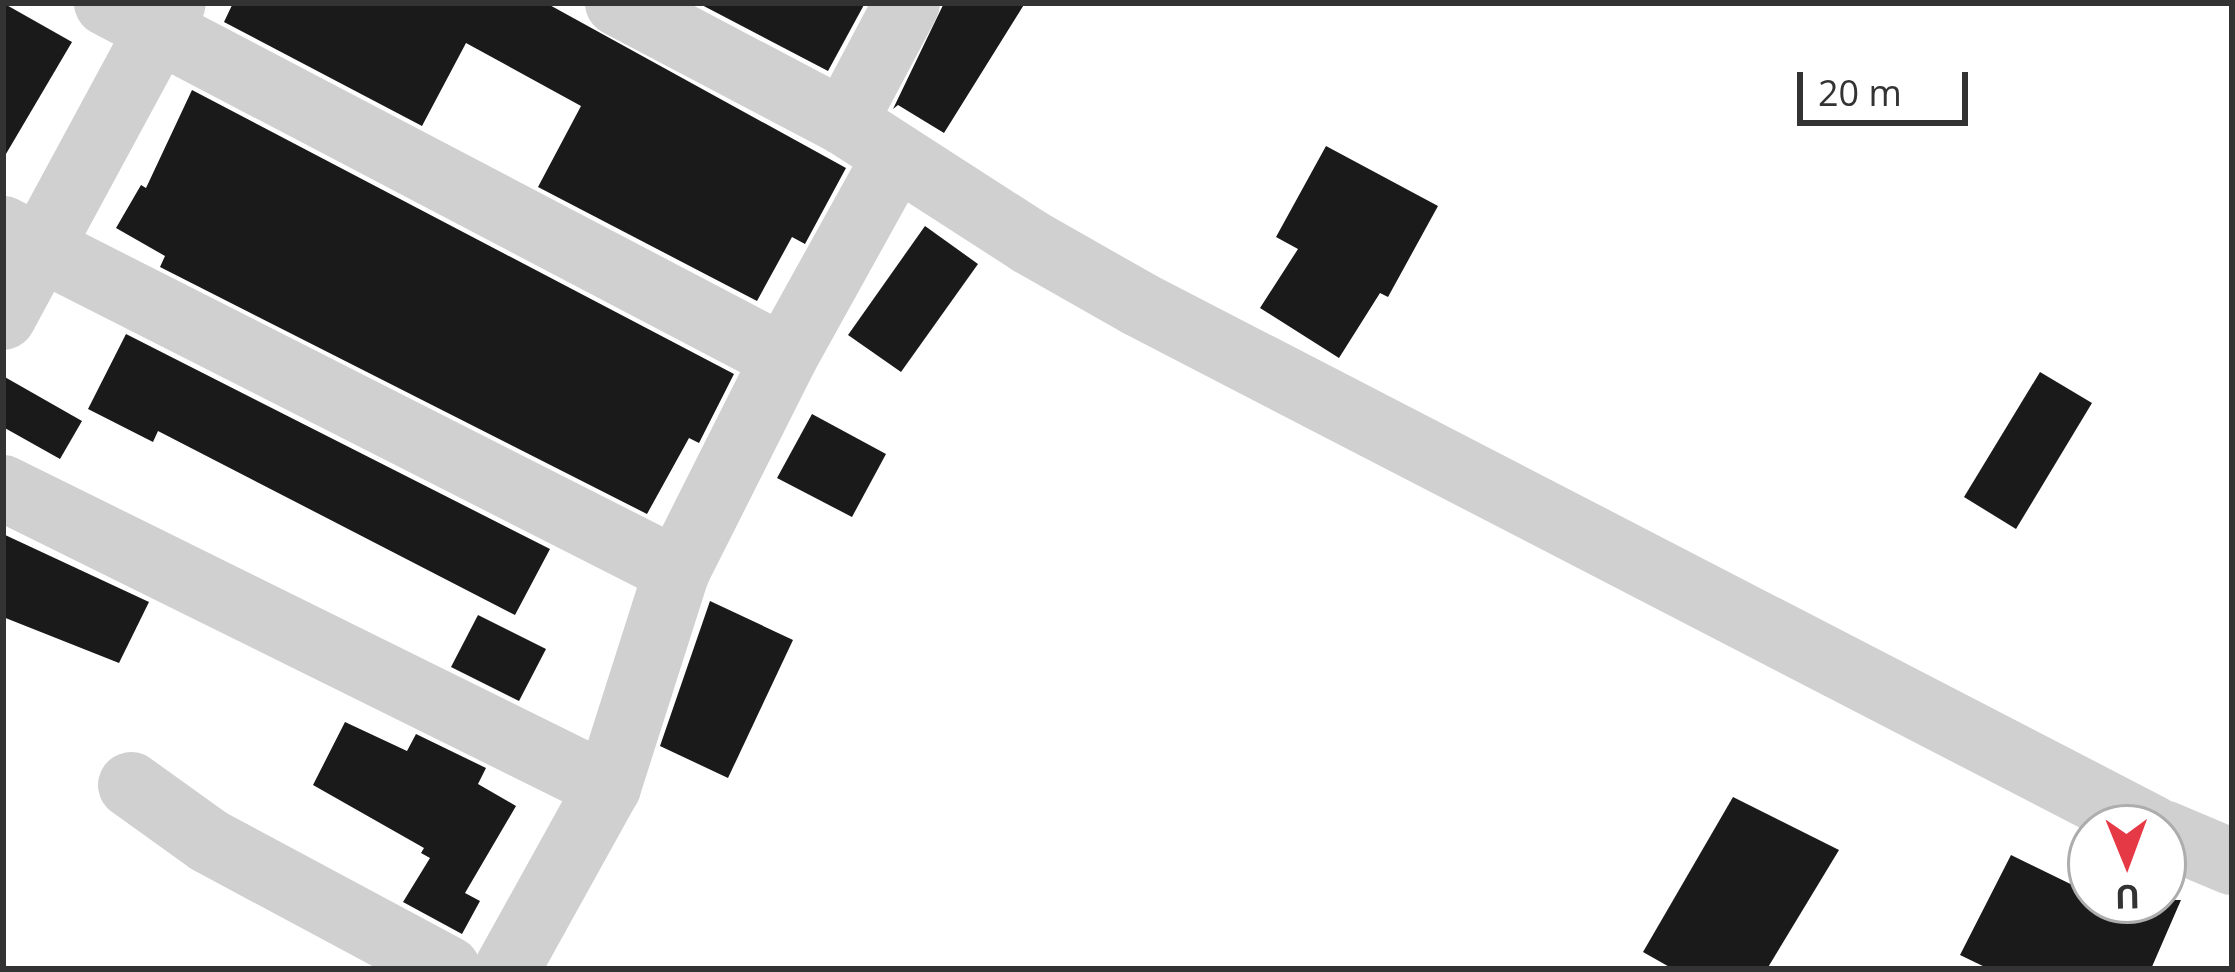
<!DOCTYPE html>
<html>
<head>
<meta charset="utf-8">
<style>
  body { margin:0 }
  #map { position:relative; width:2235px; height:972px; overflow:hidden; background:#fff; font-family:"Open Sans",sans-serif }
  div>[style] { position:absolute }
  .building>* { inset:0; background:#1a1a1a }
  .minor>* { height:66px; margin:-33px; padding:0 33px; transform-origin:33px; border-radius:33px; background:#d0d0d0 }
  span { translate:-50% -50%; white-space:nowrap; text-align:center; line-height:1.15; -webkit-text-stroke:12px #fff; paint-order:stroke }
  .frame { position:absolute; inset:0; border:6px solid #333; pointer-events:none }
  .north { position:absolute; left:2067px; top:804px; width:120px; height:120px; box-sizing:border-box; background:#fff; border:3px solid #adadad; border-radius:50%; rotate:179deg; font-size:33px; font-weight:700; line-height:48px; text-align:center; color:#333 }
  .north::after { content:''; display:block; margin:auto; width:42px; height:54px; background:#e63946; clip-path:polygon(50% 0,100% 100%,50% 72%,0 100%) }
  .scale { position:absolute; left:1797px; top:72px; width:171px; height:54px; box-sizing:border-box; border:6px solid #333; border-top:0; padding-left:15px; font-size:36px; line-height:42px; white-space:nowrap; color:#333; -webkit-text-stroke:9px #fff; paint-order:stroke }
</style>
</head>
<body>
<div id="map">
  <div class="building">
    <i style="clip-path:polygon(3px 3px,72px 42px,3px 159px)"></i>
    <i style="clip-path:polygon(233px 3px,546px 3px,846px 168px,805px 244px,792px 237px,757px 301px,538px 187px,581px 106px,466px 43px,422px 126px,224px 22px)"></i>
    <i style="clip-path:polygon(698px 3px,865px 3px,828px 71px)"></i>
    <i style="clip-path:polygon(944px 3px,1025px 3px,944px 133px,898px 105px,893px 109px)"></i>
    <i style="clip-path:polygon(192px 90px,734px 374px,699px 443px,689px 438px,647px 514px,160px 267px,165px 256px,116px 228px,141px 185px,146px 188px)"></i>
    <i style="clip-path:polygon(1326px 146px,1438px 206px,1388px 297px,1380px 293px,1339px 358px,1260px 308px,1298px 249px,1276px 237px)"></i>
    <i style="clip-path:polygon(925px 226px,978px 264px,901px 372px,848px 335px)"></i>
    <i style="clip-path:polygon(126px 334px,550px 549px,515px 615px,158px 431px,153px 442px,88px 409px)"></i>
    <i style="clip-path:polygon(2040px 372px,2092px 403px,2016px 529px,1964px 497px)"></i>
    <i style="clip-path:polygon(3px 376px,82px 421px,60px 459px,3px 427px)"></i>
    <i style="clip-path:polygon(812px 414px,886px 454px,852px 517px,777px 478px)"></i>
    <i style="clip-path:polygon(3px 534px,149px 602px,119px 663px,3px 617px)"></i>
    <i style="clip-path:polygon(710px 601px,793px 640px,728px 778px,660px 746px)"></i>
    <i style="clip-path:polygon(478px 615px,546px 649px,519px 701px,451px 667px)"></i>
    <i style="clip-path:polygon(345px 722px,407px 751px,416px 734px,486px 768px,478px 784px,516px 806px,465px 893px,480px 901px,462px 934px,403px 902px,430px 858px,421px 853px,424px 848px,313px 785px)"></i>
    <i style="clip-path:polygon(1733px 797px,1839px 850px,1767px 969px,1673px 969px,1643px 952px)"></i>
    <i style="clip-path:polygon(2011px 855px,2091px 894px,2091px 900px,2181px 900px,2151px 969px,1989px 969px,1960px 955px)"></i>
  </div>
  <div class="minor">
    <i style="left:107px;top:3px;width:764px;rotate:27.67deg"></i>
    <i style="left:618px;top:3px;width:255px;rotate:27.8deg"></i>
    <i style="left:907px;top:3px;width:135px;rotate:117.9deg"></i>
    <i style="left:844px;top:122px;width:221px;rotate:32.8deg"></i>
    <i style="left:1030px;top:242px;width:125px;rotate:29.6deg"></i>
    <i style="left:1139px;top:304px;width:1141px;rotate:27.35deg"></i>
    <i style="left:3px;top:229px;width:756px;rotate:26.9deg"></i>
    <i style="left:3px;top:317px;width:357px;rotate:-61.6deg"></i>
    <i style="left:3px;top:488px;width:675px;rotate:26.3deg"></i>
    <i style="left:131px;top:785px;width:96px;rotate:35.7deg"></i>
    <i style="left:209px;top:841px;width:271px;rotate:28.2deg"></i>
    <i style="left:2163px;top:833px;width:75px;rotate:22.8deg"></i>
    <i style="left:507px;top:969px;width:208px;rotate:-61deg"></i>
    <i style="left:608px;top:787px;width:227px;rotate:-72.3deg"></i>
    <i style="left:677px;top:571px;width:238px;rotate:-63.3deg"></i>
    <i style="left:784px;top:358px;width:231px;rotate:-61deg"></i>
  </div>
  <div class="frame"></div>
  <div class="north">U</div>
  <div class="scale">20 m</div>
</div>
</body>
</html>
